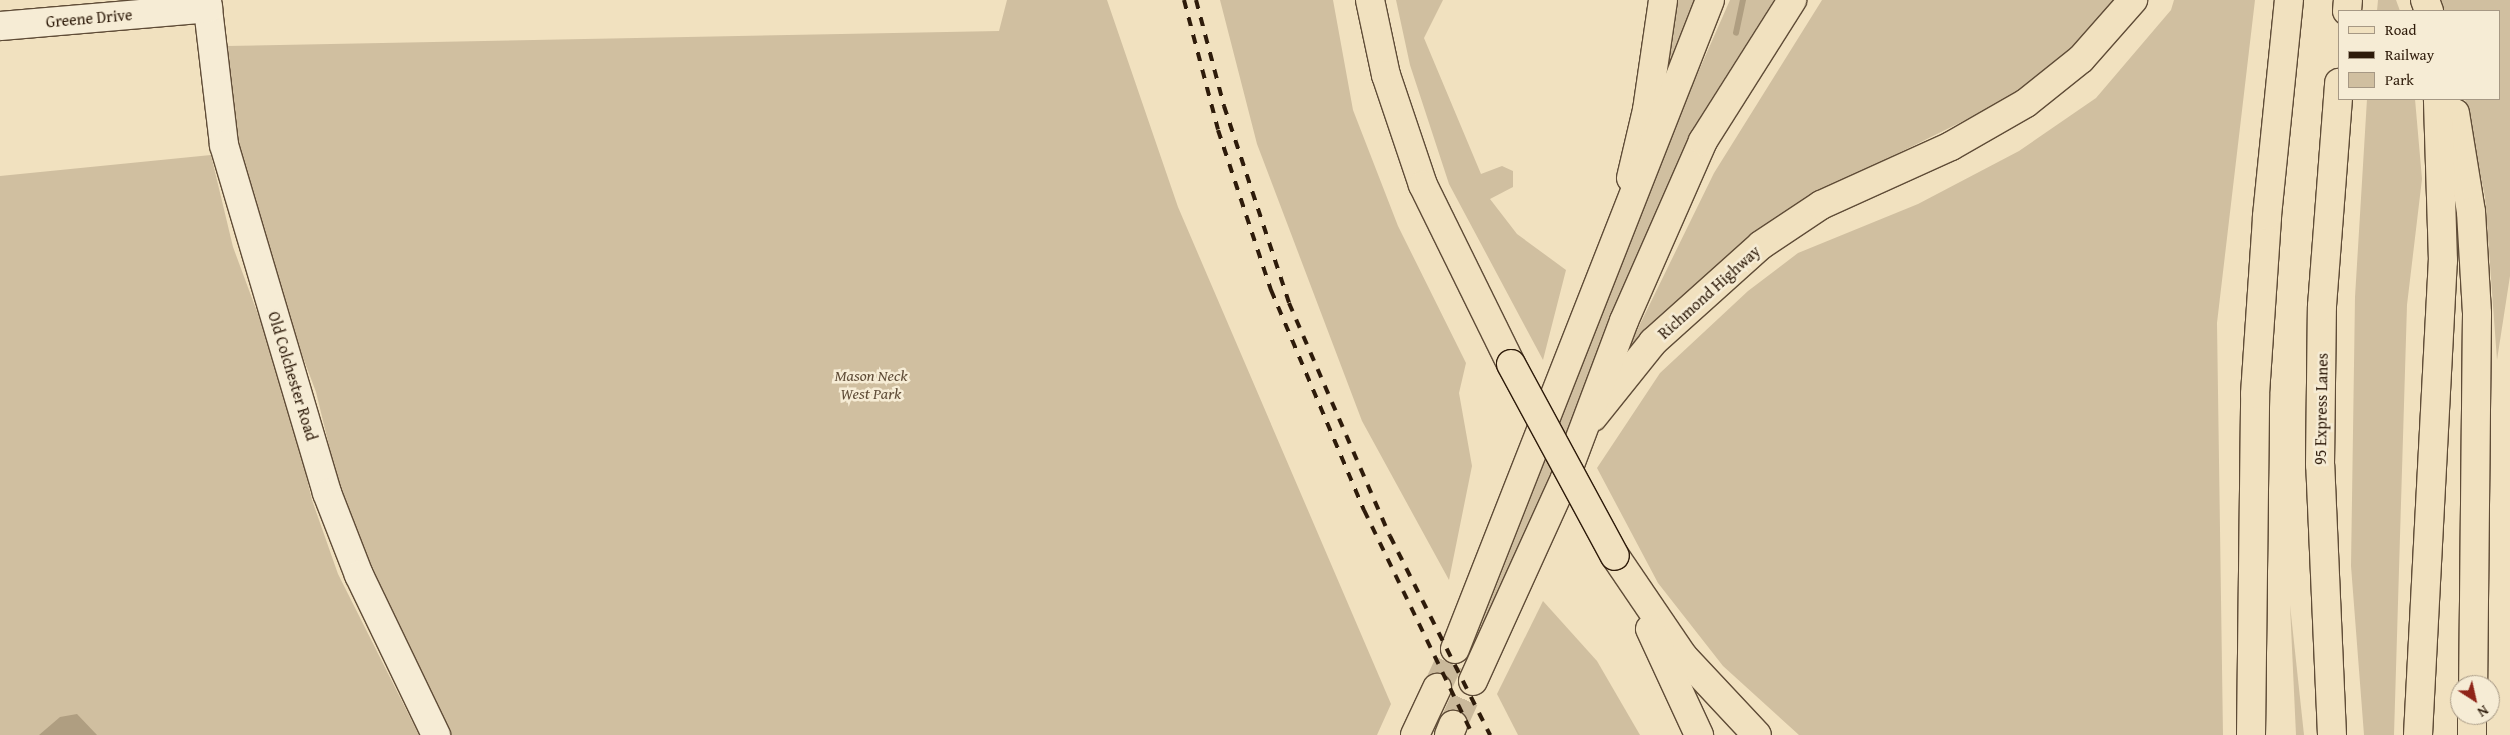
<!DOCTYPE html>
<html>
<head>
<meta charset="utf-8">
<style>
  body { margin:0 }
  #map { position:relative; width:2510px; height:735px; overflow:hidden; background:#f1e1bf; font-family:"Gentium Book Plus",serif }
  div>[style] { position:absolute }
  .green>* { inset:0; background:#d0bfa0 }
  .water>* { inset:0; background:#af9e81 }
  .stream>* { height:5.5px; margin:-2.75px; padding:0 2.75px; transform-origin:2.75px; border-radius:2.75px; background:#af9e81 }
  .highway-tunnel>* { height:28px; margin-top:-14px; transform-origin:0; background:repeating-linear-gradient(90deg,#cab99b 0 28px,transparent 0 42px) }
  .roads { filter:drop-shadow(1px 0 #5f4c37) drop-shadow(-1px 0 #5f4c37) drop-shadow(0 1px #5f4c37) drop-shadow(0 -1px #5f4c37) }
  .minor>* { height:28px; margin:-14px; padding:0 14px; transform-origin:14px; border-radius:14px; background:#f6ecd5 }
  .major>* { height:28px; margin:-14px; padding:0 14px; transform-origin:14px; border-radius:14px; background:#f1e1bf }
  .highway>* { height:28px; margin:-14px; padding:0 14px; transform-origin:14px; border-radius:14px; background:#f1e1bf }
  .rail>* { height:4px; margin-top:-2px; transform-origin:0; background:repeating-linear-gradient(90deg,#2e1b0a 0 9px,transparent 0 18px) }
  .bridges { filter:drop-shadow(1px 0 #2e1b0a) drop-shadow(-1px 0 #2e1b0a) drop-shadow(0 1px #2e1b0a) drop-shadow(0 -1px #2e1b0a) }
  .highway-bridge>* { height:28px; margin:-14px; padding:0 14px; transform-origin:14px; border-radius:14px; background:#f1e1bf }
  span { translate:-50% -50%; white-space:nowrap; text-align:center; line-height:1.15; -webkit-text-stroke:5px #f6ecd5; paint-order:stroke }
  .street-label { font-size:16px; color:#2e1b0a }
  .park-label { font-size:16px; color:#5f4c37; font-style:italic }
  .legend { position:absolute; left:2338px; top:10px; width:162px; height:90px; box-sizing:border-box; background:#f6ecd5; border:1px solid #a69884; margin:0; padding:6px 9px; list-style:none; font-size:15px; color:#2e1b0a }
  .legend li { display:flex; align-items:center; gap:10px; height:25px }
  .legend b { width:25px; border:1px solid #a69884 }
  .north { position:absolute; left:2450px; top:675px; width:50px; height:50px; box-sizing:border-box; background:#f6ecd5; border:1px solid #a69884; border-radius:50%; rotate:145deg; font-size:14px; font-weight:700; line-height:20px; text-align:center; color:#2e1b0a }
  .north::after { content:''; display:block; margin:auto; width:18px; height:22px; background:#8f2418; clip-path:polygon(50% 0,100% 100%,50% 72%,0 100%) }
</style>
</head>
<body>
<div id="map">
  <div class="green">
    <i style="clip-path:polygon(1007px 0,1107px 0,1178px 207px,1391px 704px,1377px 735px,450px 735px,382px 603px,342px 499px,316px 392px,269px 267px,240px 156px,227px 46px,999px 31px)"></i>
    <i style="clip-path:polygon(1220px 0,1333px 0,1353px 110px,1398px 226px,1466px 363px,1459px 393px,1472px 466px,1449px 580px,1362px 421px,1257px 144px)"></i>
    <i style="clip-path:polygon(1396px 0,1443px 0,1424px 38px,1481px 174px,1502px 166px,1513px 171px,1513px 187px,1490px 199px,1517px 234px,1566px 270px,1543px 360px,1449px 184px,1410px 65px)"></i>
    <i style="clip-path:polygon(1676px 0,1696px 0,1654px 113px)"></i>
    <i style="clip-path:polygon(1730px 0,1774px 0,1702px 114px,1667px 188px,1546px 498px,1466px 664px,1682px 109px)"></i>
    <i style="clip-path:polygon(1822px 0,2118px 0,2079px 47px,2030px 88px,1832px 186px,1620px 365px,1714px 173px)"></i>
    <i style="clip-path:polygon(2174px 0,2255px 0,2217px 323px,2223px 735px,1799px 735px,1723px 666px,1658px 583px,1597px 468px,1660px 373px,1748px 291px,1798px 253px,1918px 204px,2019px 151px,2096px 98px,2171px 10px)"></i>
    <i style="clip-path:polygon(2378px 0,2396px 0,2400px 11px,2377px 11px)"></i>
    <i style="clip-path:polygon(2438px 0,2510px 0,2510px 276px,2497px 360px,2485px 197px,2465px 99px,2499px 99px,2499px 11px,2441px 11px)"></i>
    <i style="clip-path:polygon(2367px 99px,2415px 99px,2422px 179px,2407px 305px,2394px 735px,2364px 735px,2351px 566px,2355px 297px)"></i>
    <i style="clip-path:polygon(211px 155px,233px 247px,285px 387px,312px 500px,338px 574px,419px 735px,0 735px,0 176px)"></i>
    <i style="clip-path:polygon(1543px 601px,1597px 661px,1640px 735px,1518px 735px,1497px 694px)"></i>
    <i style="clip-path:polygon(2290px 605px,2304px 735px,2296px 735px)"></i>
  </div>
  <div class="water">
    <i style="clip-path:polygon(77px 714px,97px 735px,39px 735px,60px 717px)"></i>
  </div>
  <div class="stream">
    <i style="left:1736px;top:33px;width:34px;rotate:-78deg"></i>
  </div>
  <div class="highway-tunnel">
    <i style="left:1437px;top:688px;width:43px;rotate:-65.2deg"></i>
    <i style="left:1453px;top:725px;width:48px;rotate:-65.6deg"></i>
  </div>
  <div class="roads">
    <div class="minor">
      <i style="left:207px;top:0;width:146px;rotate:83.3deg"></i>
      <i style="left:224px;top:145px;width:363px;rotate:73.5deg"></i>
      <i style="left:327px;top:493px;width:88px;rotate:68.7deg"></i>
      <i style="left:359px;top:575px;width:178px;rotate:64.3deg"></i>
      <i style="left:0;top:26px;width:209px;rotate:-4.9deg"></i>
    </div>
    <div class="major">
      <i style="left:1631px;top:178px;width:70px;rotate:-76.8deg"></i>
      <i style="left:1647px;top:110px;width:111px;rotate:-81.7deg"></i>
      <i style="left:1593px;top:417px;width:96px;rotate:-51.3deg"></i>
      <i style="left:1653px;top:342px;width:145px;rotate:-41.9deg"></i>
      <i style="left:1761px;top:245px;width:72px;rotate:-33.7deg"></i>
      <i style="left:1821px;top:205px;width:143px;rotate:-24.4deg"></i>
      <i style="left:1951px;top:146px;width:86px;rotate:-29.8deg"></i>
      <i style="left:2026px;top:103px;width:70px;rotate:-38.7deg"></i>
      <i style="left:2081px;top:59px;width:79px;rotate:-48.6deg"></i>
    </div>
    <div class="highway">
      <i style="left:1370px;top:0;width:77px;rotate:78deg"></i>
      <i style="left:1386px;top:75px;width:116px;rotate:71.4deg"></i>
      <i style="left:1423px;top:185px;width:199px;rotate:63.8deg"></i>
      <i style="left:2425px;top:0;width:12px;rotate:70deg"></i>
      <i style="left:2347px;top:11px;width:11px;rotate:-85deg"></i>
      <i style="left:2455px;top:113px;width:100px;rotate:80.8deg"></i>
      <i style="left:2471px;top:212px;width:102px;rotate:86.6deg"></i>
      <i style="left:2477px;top:314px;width:371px;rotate:90.6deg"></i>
      <i style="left:1615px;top:556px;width:121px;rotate:55.8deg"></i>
      <i style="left:1683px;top:656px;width:108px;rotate:46.9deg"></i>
      <i style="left:1650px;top:629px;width:117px;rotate:65.2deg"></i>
      <i style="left:1455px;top:649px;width:697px;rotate:-68.55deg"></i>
      <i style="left:1473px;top:681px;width:223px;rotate:-65.6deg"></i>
      <i style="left:1565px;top:478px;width:168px;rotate:-69.4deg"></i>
      <i style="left:1624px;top:321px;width:197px;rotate:-66.3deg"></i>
      <i style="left:1703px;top:141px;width:167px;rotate:-57.7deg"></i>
      <i style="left:1415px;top:735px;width:52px;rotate:-64.9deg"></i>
      <i style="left:1449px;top:735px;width:11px;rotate:-68deg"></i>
      <i style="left:2251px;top:735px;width:341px;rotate:-89.3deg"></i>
      <i style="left:2255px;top:394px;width:178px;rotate:-86.1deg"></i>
      <i style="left:2267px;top:216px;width:217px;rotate:-84.2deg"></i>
      <i style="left:2332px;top:735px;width:270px;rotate:-92.5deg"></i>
      <i style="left:2320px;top:465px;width:159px;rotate:-89.3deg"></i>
      <i style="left:2322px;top:306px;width:224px;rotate:-85.6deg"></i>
      <i style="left:2418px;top:735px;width:475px;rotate:-87deg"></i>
      <i style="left:2443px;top:261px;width:162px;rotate:-91.8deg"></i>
      <i style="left:2472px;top:735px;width:20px;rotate:-90deg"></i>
    </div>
  </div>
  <div class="rail">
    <i style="left:1184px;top:0;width:134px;rotate:75.3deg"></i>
    <i style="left:1218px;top:130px;width:169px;rotate:71.7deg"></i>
    <i style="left:1271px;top:290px;width:239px;rotate:67.1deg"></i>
    <i style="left:1364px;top:510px;width:250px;rotate:64.2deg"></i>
    <i style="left:1196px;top:0;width:110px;rotate:75.2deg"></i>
    <i style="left:1224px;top:106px;width:207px;rotate:71.7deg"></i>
    <i style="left:1289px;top:303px;width:254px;rotate:66.6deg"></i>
    <i style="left:1390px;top:536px;width:223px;rotate:63.3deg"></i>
  </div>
  <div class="bridges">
    <div class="highway-bridge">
      <i style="left:1511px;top:364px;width:218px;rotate:61.6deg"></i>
    </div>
  </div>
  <div class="street-label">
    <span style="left:89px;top:18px;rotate:-5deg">Greene Drive</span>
    <span style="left:1709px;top:292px;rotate:-42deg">Richmond Highway</span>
    <span style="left:293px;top:376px;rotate:73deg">Old Colchester Road</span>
    <span style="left:2321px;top:409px;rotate:-89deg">95 Express Lanes</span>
  </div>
  <div class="park-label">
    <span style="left:871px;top:384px">Mason Neck<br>West Park</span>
  </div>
  <ul class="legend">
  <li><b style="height:6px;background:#f1e1bf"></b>Road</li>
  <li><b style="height:6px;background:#2e1b0a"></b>Railway</li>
  <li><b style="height:14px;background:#d0bfa0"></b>Park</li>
  </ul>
  <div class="north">N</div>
</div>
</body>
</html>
